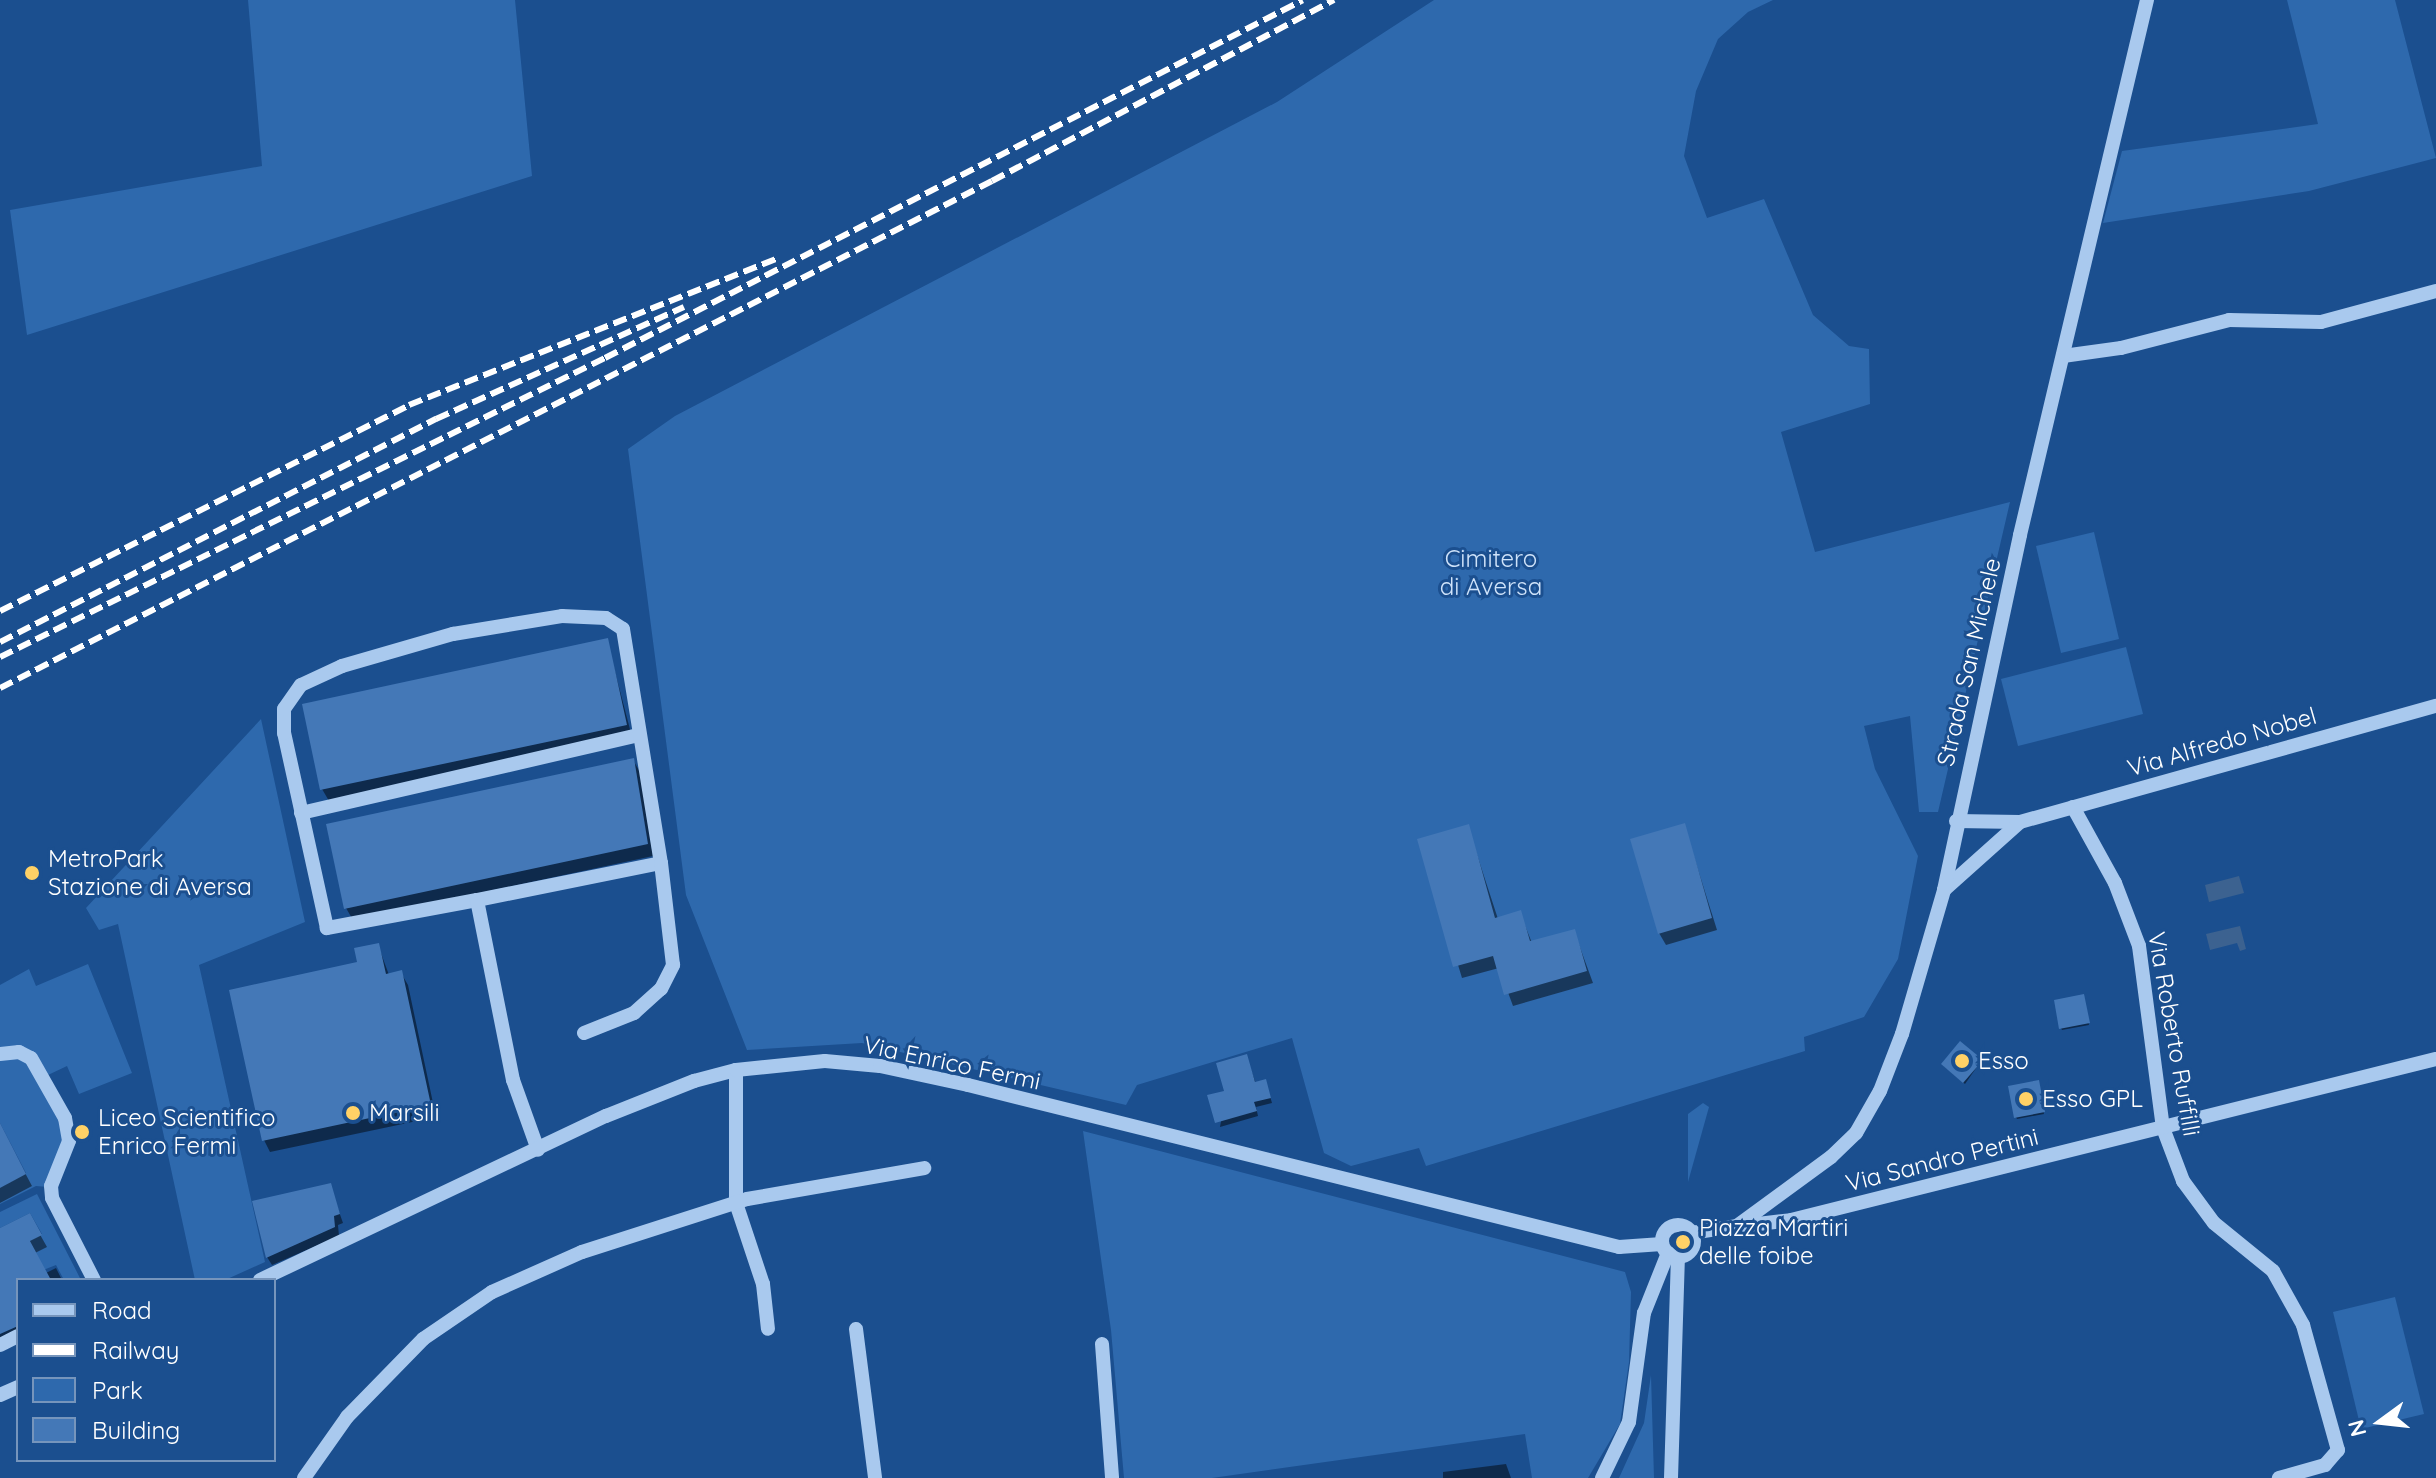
<!DOCTYPE html>
<html>
<head>
<meta charset="utf-8">
<style>
  body { margin:0 }
  #map { position:relative; width:2436px; height:1478px; overflow:hidden; background:#1b4f8f; font-family:Quicksand,sans-serif }
  div>[style] { position:absolute }
  .green>* { inset:0; background:#2e69ad }
  .water>* { inset:0; background:#3c6290 }
  .shadow>* { inset:0; background:#0007 }
  .building>* { inset:0; background:#4478b7 }
  .minor>* { height:14px; margin:-7px; padding:0 7px; transform-origin:7px; border-radius:7px; background:#a9c9ee }
  .minor>.ring { margin:-7px; padding:0; box-sizing:content-box; background:none; border:14px solid #a9c9ee; border-radius:50% }
  .rail>* { height:6px; margin-top:-3px; transform-origin:0; background:repeating-linear-gradient(90deg,#fff 0 14px,transparent 0 20px) }
  .dots>* { width:22px; height:22px; translate:-50% -50%; box-sizing:border-box; border:4px solid #1b4f8f; border-radius:50% }
  span { translate:-50% -50%; white-space:nowrap; text-align:center; line-height:1.15; -webkit-text-stroke:6px #1b4f8f; paint-order:stroke }
  .park-label { font-size:24px; color:#cfe3fa }
  .street-label { font-size:24px; color:#fff }
  .poi-label { font-size:24px; color:#fff }
  .left { translate:0 -50%; text-align:left }
  .legend { position:absolute; left:16px; top:1278px; width:260px; height:184px; box-sizing:border-box; background:#1b4f8f; border:2px solid #7695bc; margin:0; padding:10px 14px; list-style:none; font-size:24px; color:#fff }
  .legend li { display:flex; align-items:center; gap:16px; height:40px }
  .legend b { width:40px; border:2px solid #7695bc }
  .north { position:absolute; left:2340px; top:1382px; width:80px; height:80px; -webkit-text-stroke:6px #1b4f8f; paint-order:stroke; rotate:255deg; font-size:22px; font-weight:700; line-height:32px; text-align:center; color:#fff }
  .north::after { content:''; display:block; margin:auto; width:28px; height:36px; background:#fff; clip-path:polygon(50% 0,100% 100%,50% 72%,0 100%) }
</style>
</head>
<body>
<div id="map">
  <div class="green">
    <i style="clip-path:polygon(248px 0,515px 0,532px 176px,27px 335px,10px 210px,262px 166px)"></i>
    <i style="clip-path:polygon(1434px 0,1773px 0,1748px 12px,1718px 39px,1696px 91px,1684px 156px,1707px 218px,1764px 199px,1813px 315px,1849px 346px,1869px 349px,1870px 404px,1781px 432px,1815px 552px,2010px 502px,1938px 812px,1919px 812px,1910px 716px,1864px 726px,1875px 769px,1918px 856px,1898px 959px,1864px 1017px,1804px 1037px,1805px 1051px,1426px 1166px,1419px 1148px,1351px 1166px,1324px 1153px,1292px 1038px,1137px 1085px,1126px 1105px,862px 1043px,747px 1050px,686px 895px,628px 449px,675px 416px,1277px 102px)"></i>
    <i style="clip-path:polygon(2287px 0,2395px 0,2436px 158px,2309px 191px,2103px 223px,2122px 151px,2318px 124px)"></i>
    <i style="clip-path:polygon(2094px 532px,2119px 639px,2061px 653px,2036px 546px)"></i>
    <i style="clip-path:polygon(2126px 647px,2143px 714px,2018px 746px,2001px 679px)"></i>
    <i style="clip-path:polygon(261px 719px,305px 922px,199px 965px,265px 1262px,225px 1280px,195px 1280px,118px 924px,99px 930px,86px 908px)"></i>
    <i style="clip-path:polygon(88px 964px,132px 1073px,79px 1094px,67px 1066px,48px 1075px,33px 1055px,0 1050px,0 985px,29px 969px,36px 986px)"></i>
    <i style="clip-path:polygon(5px 1055px,29px 1063px,61px 1119px,64px 1139px,48px 1187px,36px 1186px,0 1204px,0 1188px,26px 1173px,0 1123px,0 1058px)"></i>
    <i style="clip-path:polygon(1703px 1103px,1709px 1107px,1688px 1182px,1688px 1114px)"></i>
    <i style="clip-path:polygon(1083px 1131px,1625px 1272px,1631px 1292px,1629px 1362px,1620px 1424px,1588px 1478px,1532px 1478px,1525px 1434px,1212px 1478px,1124px 1478px,1111px 1330px)"></i>
    <i style="clip-path:polygon(37px 1194px,81px 1280px,64px 1280px,56px 1265px,18px 1280px,14px 1287px,34px 1249px,30px 1241px,42px 1234px,30px 1213px,0 1228px,0 1212px)"></i>
    <i style="clip-path:polygon(2395px 1297px,2424px 1414px,2361px 1429px,2333px 1312px)"></i>
    <i style="clip-path:polygon(1651px 1375px,1654px 1478px,1619px 1478px,1644px 1423px)"></i>
  </div>
  <div class="water">
    <i style="clip-path:polygon(2239px 876px,2244px 893px,2209px 902px,2205px 885px)"></i>
    <i style="clip-path:polygon(2240px 926px,2246px 949px,2240px 951px,2237px 943px,2210px 950px,2206px 934px)"></i>
  </div>
  <div class="shadow">
    <i style="clip-path:polygon(607px 641px,632px 737px,329px 801px,322px 789px)"></i>
    <i style="clip-path:polygon(633px 760px,640px 772px,653px 856px,353px 920px,346px 908px)"></i>
    <i style="clip-path:polygon(1684px 825px,1717px 930px,1666px 945px,1659px 933px)"></i>
    <i style="clip-path:polygon(1468px 827px,1498px 919px,1520px 913px,1532px 943px,1574px 931px,1593px 983px,1513px 1006px,1499px 968px,1462px 978px,1420px 840px)"></i>
    <i style="clip-path:polygon(378px 945px,389px 975px,401px 973px,408px 985px,436px 1117px,270px 1152px,264px 1140px)"></i>
    <i style="clip-path:polygon(2084px 999px,2089px 1025px,2062px 1030px,2061px 1028px)"></i>
    <i style="clip-path:polygon(1246px 1056px,1256px 1084px,1267px 1086px,1272px 1103px,1256px 1107px,1258px 1116px,1220px 1127px,1226px 1092px)"></i>
    <i style="clip-path:polygon(1981px 1061px,1965px 1084px,1944px 1066px)"></i>
    <i style="clip-path:polygon(2039px 1084px,2044px 1114px,2017px 1119px,2016px 1117px)"></i>
    <i style="clip-path:polygon(0 1126px,32px 1186px,0 1203px)"></i>
    <i style="clip-path:polygon(330px 1186px,343px 1223px,338px 1225px,339px 1236px,272px 1265px,267px 1257px)"></i>
    <i style="clip-path:polygon(29px 1215px,47px 1247px,35px 1253px,46px 1273px,56px 1268px,62px 1280px,18px 1280px,18px 1341px,0 1338px,0 1230px)"></i>
    <i style="clip-path:polygon(1506px 1464px,1511px 1478px,1443px 1478px,1443px 1472px)"></i>
  </div>
  <div class="building">
    <i style="clip-path:polygon(608px 638px,627px 725px,320px 790px,302px 704px)"></i>
    <i style="clip-path:polygon(634px 758px,648px 844px,344px 909px,326px 824px)"></i>
    <i style="clip-path:polygon(1685px 823px,1712px 918px,1658px 934px,1630px 839px)"></i>
    <i style="clip-path:polygon(1469px 824px,1495px 918px,1521px 910px,1530px 941px,1575px 929px,1587px 971px,1504px 995px,1493px 956px,1453px 967px,1417px 839px)"></i>
    <i style="clip-path:polygon(379px 943px,386px 974px,402px 970px,431px 1105px,262px 1141px,229px 990px,357px 962px,354px 948px)"></i>
    <i style="clip-path:polygon(2084px 994px,2090px 1023px,2059px 1029px,2054px 1000px)"></i>
    <i style="clip-path:polygon(1960px 1041px,1983px 1060px,1963px 1083px,1941px 1064px)"></i>
    <i style="clip-path:polygon(1247px 1054px,1255px 1082px,1266px 1079px,1271px 1098px,1254px 1102px,1257px 1111px,1215px 1123px,1207px 1095px,1224px 1091px,1216px 1063px)"></i>
    <i style="clip-path:polygon(2039px 1080px,2045px 1112px,2014px 1118px,2008px 1086px)"></i>
    <i style="clip-path:polygon(0 1123px,26px 1174px,0 1188px)"></i>
    <i style="clip-path:polygon(331px 1183px,340px 1214px,334px 1216px,335px 1227px,266px 1258px,252px 1201px)"></i>
    <i style="clip-path:polygon(30px 1213px,42px 1235px,30px 1241px,51px 1280px,18px 1280px,18px 1326px,0 1334px,0 1228px)"></i>
  </div>
  <div class="minor">
    <i style="left:2063px;top:356px;width:59px;rotate:-7.9deg"></i>
    <i style="left:2121px;top:348px;width:112px;rotate:-14.5deg"></i>
    <i style="left:2229px;top:320px;width:92px;rotate:1.2deg"></i>
    <i style="left:2321px;top:322px;width:119px;rotate:-15.1deg"></i>
    <i style="left:2073px;top:807px;width:87px;rotate:61.1deg"></i>
    <i style="left:2115px;top:883px;width:67px;rotate:69.1deg"></i>
    <i style="left:2139px;top:946px;width:184px;rotate:82.5deg"></i>
    <i style="left:2163px;top:1128px;width:57px;rotate:69.3deg"></i>
    <i style="left:2183px;top:1181px;width:52px;rotate:53.6deg"></i>
    <i style="left:2214px;top:1223px;width:76px;rotate:39.1deg"></i>
    <i style="left:2273px;top:1271px;width:62px;rotate:60.9deg"></i>
    <i style="left:2303px;top:1325px;width:130px;rotate:74.4deg"></i>
    <i style="left:2338px;top:1450px;width:20px;rotate:131deg"></i>
    <i style="left:2325px;top:1465px;width:48px;rotate:164.2deg"></i>
    <i style="left:301px;top:813px;width:347px;rotate:-13deg"></i>
    <i style="left:1956px;top:821px;width:64px;rotate:0.9deg"></i>
    <i style="left:2020px;top:822px;width:432px;rotate:-15.6deg"></i>
    <i style="left:1944px;top:890px;width:102px;rotate:-41.8deg"></i>
    <i style="left:477px;top:900px;width:153px;rotate:169.4deg"></i>
    <i style="left:327px;top:928px;width:200px;rotate:-102.4deg"></i>
    <i style="left:284px;top:733px;width:24px;rotate:-90deg"></i>
    <i style="left:284px;top:709px;width:29px;rotate:-55deg"></i>
    <i style="left:301px;top:685px;width:45px;rotate:-24.9deg"></i>
    <i style="left:342px;top:666px;width:116px;rotate:-16.1deg"></i>
    <i style="left:453px;top:634px;width:110px;rotate:-9.4deg"></i>
    <i style="left:562px;top:616px;width:44px;rotate:2.6deg"></i>
    <i style="left:606px;top:618px;width:20px;rotate:33deg"></i>
    <i style="left:623px;top:629px;width:237px;rotate:80.8deg"></i>
    <i style="left:661px;top:863px;width:188px;rotate:168.6deg"></i>
    <i style="left:477px;top:900px;width:184px;rotate:78.7deg"></i>
    <i style="left:513px;top:1080px;width:74px;rotate:70.3deg"></i>
    <i style="left:584px;top:1033px;width:54px;rotate:-21.8deg"></i>
    <i style="left:634px;top:1013px;width:36px;rotate:-42deg"></i>
    <i style="left:661px;top:989px;width:27px;rotate:-63deg"></i>
    <i style="left:673px;top:965px;width:103px;rotate:-96.7deg"></i>
    <i style="left:0;top:1054px;width:19px;rotate:-6deg"></i>
    <i style="left:19px;top:1052px;width:13px;rotate:27deg"></i>
    <i style="left:31px;top:1058px;width:69px;rotate:60.5deg"></i>
    <i style="left:65px;top:1118px;width:23px;rotate:80deg"></i>
    <i style="left:69px;top:1141px;width:48px;rotate:111.8deg"></i>
    <i style="left:51px;top:1186px;width:12px;rotate:85deg"></i>
    <i style="left:52px;top:1198px;width:92px;rotate:62.9deg"></i>
    <i style="left:736px;top:1070px;width:133px;rotate:90deg"></i>
    <i style="left:736px;top:1203px;width:85px;rotate:71.6deg"></i>
    <i style="left:763px;top:1284px;width:45px;rotate:83.7deg"></i>
    <i class="ring" style="left:1662px;top:1225px;width:18px;height:18px"></i>
    <i style="left:1741px;top:1226px;width:50px;rotate:-6.8deg"></i>
    <i style="left:1791px;top:1220px;width:665px;rotate:-14.02deg"></i>
    <i style="left:1691px;top:1233px;width:47px;rotate:-8.7deg"></i>
    <i style="left:1737px;top:1226px;width:117px;rotate:-36.3deg"></i>
    <i style="left:1831px;top:1157px;width:35px;rotate:-44deg"></i>
    <i style="left:1856px;top:1133px;width:48px;rotate:-60.3deg"></i>
    <i style="left:1880px;top:1091px;width:61px;rotate:-68.9deg"></i>
    <i style="left:1902px;top:1034px;width:150px;rotate:-73.7deg"></i>
    <i style="left:1944px;top:890px;width:363px;rotate:-77.9deg"></i>
    <i style="left:2020px;top:535px;width:550px;rotate:-76.65deg"></i>
    <i style="left:260px;top:1280px;width:383px;rotate:-25.4deg"></i>
    <i style="left:606px;top:1116px;width:95px;rotate:-21.7deg"></i>
    <i style="left:694px;top:1081px;width:43px;rotate:-14.7deg"></i>
    <i style="left:736px;top:1070px;width:89px;rotate:-5.8deg"></i>
    <i style="left:825px;top:1061px;width:55px;rotate:5.2deg"></i>
    <i style="left:880px;top:1066px;width:90px;rotate:12.2deg"></i>
    <i style="left:968px;top:1085px;width:671px;rotate:13.97deg"></i>
    <i style="left:1619px;top:1247px;width:43px;rotate:-4deg"></i>
    <i style="left:856px;top:1329px;width:150px;rotate:82.7deg"></i>
    <i style="left:1102px;top:1344px;width:134px;rotate:85.7deg"></i>
    <i style="left:0;top:1345px;width:20px;rotate:-27deg"></i>
    <i style="left:0;top:1395px;width:20px;rotate:-24deg"></i>
    <i style="left:304px;top:1478px;width:75px;rotate:-54.8deg"></i>
    <i style="left:347px;top:1417px;width:109px;rotate:-45.7deg"></i>
    <i style="left:423px;top:1339px;width:83px;rotate:-34.3deg"></i>
    <i style="left:492px;top:1292px;width:98px;rotate:-24deg"></i>
    <i style="left:582px;top:1252px;width:173px;rotate:-17.8deg"></i>
    <i style="left:747px;top:1199px;width:180px;rotate:-9.9deg"></i>
    <i style="left:1602px;top:1478px;width:62px;rotate:-64.3deg"></i>
    <i style="left:1629px;top:1422px;width:110px;rotate:-82.2deg"></i>
    <i style="left:1644px;top:1313px;width:65px;rotate:-68.2deg"></i>
    <i style="left:1671px;top:1478px;width:221px;rotate:-88.2deg"></i>
  </div>
  <div class="rail">
    <i style="left:0;top:611px;width:458px;rotate:-26.7deg"></i>
    <i style="left:409px;top:405px;width:397px;rotate:-21.7deg"></i>
    <i style="left:0;top:642px;width:490px;rotate:-27.1deg"></i>
    <i style="left:436px;top:419px;width:272px;rotate:-24.3deg"></i>
    <i style="left:0;top:657px;width:675px;rotate:-26.3deg"></i>
    <i style="left:605px;top:358px;width:784px;rotate:-27.15deg"></i>
    <i style="left:0;top:688px;width:1114px;rotate:-27.07deg"></i>
    <i style="left:992px;top:181px;width:387px;rotate:-27.9deg"></i>
  </div>
  <div class="dots">
    <i style="left:32px;top:873px;background:#ffd166"></i>
    <i style="left:1962px;top:1061px;background:#ffd166"></i>
    <i style="left:2026px;top:1099px;background:#ffd166"></i>
    <i style="left:353px;top:1113px;background:#ffd166"></i>
    <i style="left:82px;top:1132px;background:#ffd166"></i>
    <i style="left:1683px;top:1242px;background:#ffd166"></i>
  </div>
  <div class="park-label">
    <span style="left:1491px;top:573px">Cimitero<br>di Aversa</span>
  </div>
  <div class="street-label">
    <span style="left:1969px;top:662px;rotate:-77deg">Strada San Michele</span>
    <span style="left:2222px;top:742px;rotate:-16deg">Via Alfredo Nobel</span>
    <span style="left:2174px;top:1034px;rotate:80deg">Via Roberto Ruffilli</span>
    <span style="left:952px;top:1063px;rotate:12deg">Via Enrico Fermi</span>
    <span style="left:1942px;top:1160px;rotate:-14deg">Via Sandro Pertini</span>
  </div>
  <div class="poi-label">
    <span class="left" style="left:48px;top:873px">MetroPark<br>Stazione di Aversa</span>
    <span class="left" style="left:1978px;top:1061px">Esso</span>
    <span class="left" style="left:2042px;top:1099px">Esso GPL</span>
    <span class="left" style="left:369px;top:1113px">Marsili</span>
    <span class="left" style="left:98px;top:1132px">Liceo Scientifico<br>Enrico Fermi</span>
    <span class="left" style="left:1699px;top:1242px">Piazza Martiri<br>delle foibe</span>
  </div>
  <ul class="legend">
  <li><b style="height:10px;background:#a9c9ee"></b>Road</li>
  <li><b style="height:10px;background:#fff"></b>Railway</li>
  <li><b style="height:22px;background:#2e69ad"></b>Park</li>
  <li><b style="height:22px;background:#4478b7"></b>Building</li>
  </ul>
  <div class="north">N</div>
</div>
</body>
</html>
